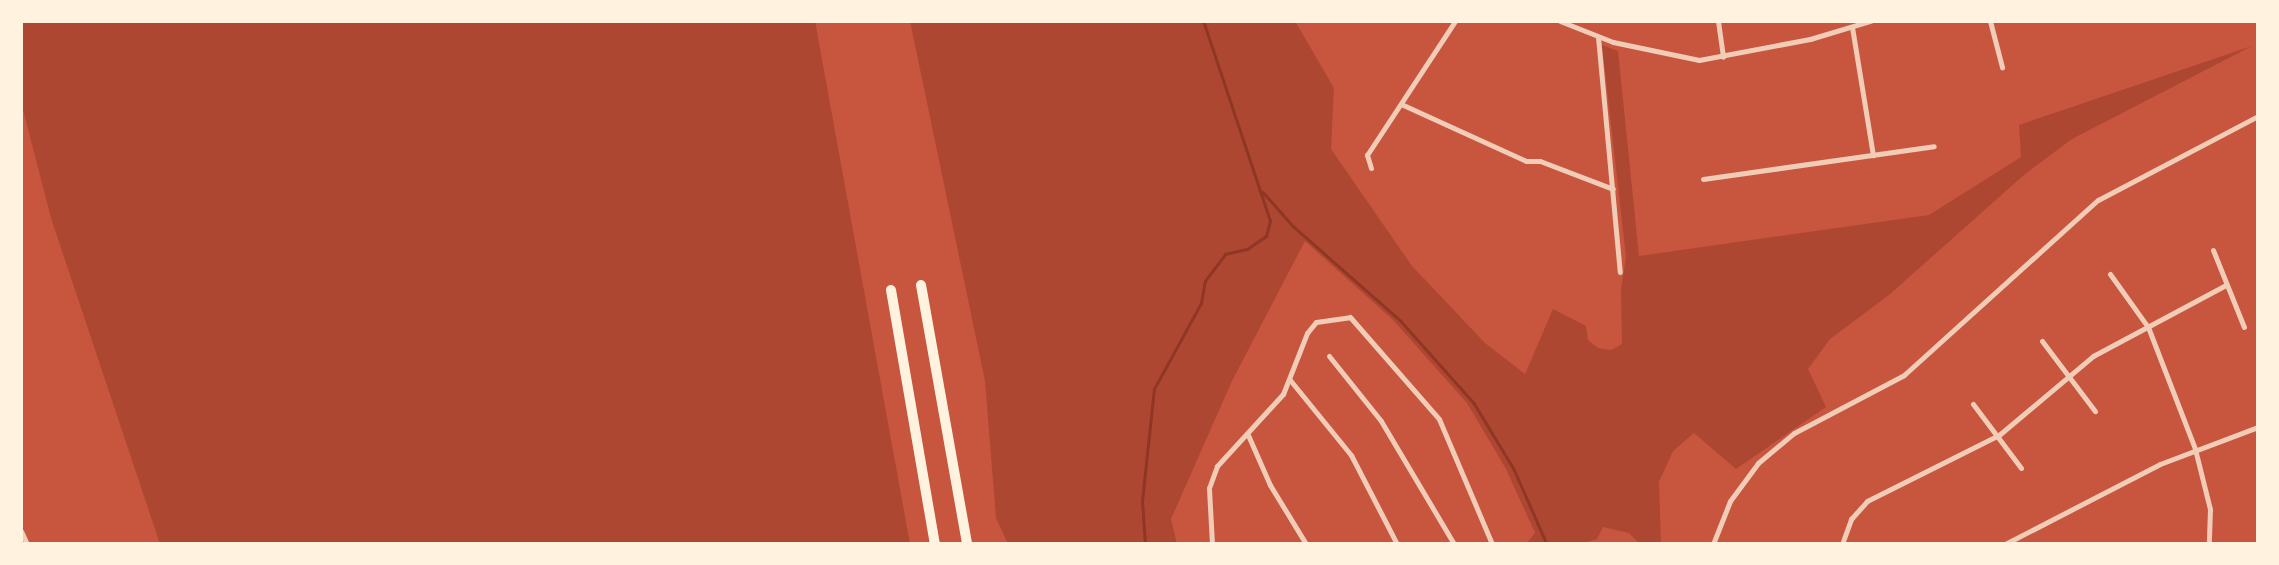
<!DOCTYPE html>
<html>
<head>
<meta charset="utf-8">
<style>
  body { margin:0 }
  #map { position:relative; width:2279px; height:565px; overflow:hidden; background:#c8553d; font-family:"Archivo Narrow",sans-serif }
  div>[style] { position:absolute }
  .green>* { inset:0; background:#ae4732 }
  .stream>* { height:2.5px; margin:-1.25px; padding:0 1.25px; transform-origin:1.25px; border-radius:1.25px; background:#8f3625 }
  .minor>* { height:5px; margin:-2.5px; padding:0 2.5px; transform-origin:2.5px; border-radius:2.5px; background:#f1ccb7 }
  .motorway>* { height:10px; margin:-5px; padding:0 5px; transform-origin:5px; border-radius:5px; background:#fff3e0 }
  span { translate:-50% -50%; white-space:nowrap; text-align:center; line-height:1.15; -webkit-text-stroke:5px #fff3e0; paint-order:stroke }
  .frame { position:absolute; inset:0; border:23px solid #fff3e0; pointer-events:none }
</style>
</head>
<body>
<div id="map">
  <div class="green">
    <i style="clip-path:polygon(21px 21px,815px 21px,910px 544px,160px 544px,51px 218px,21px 102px)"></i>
    <i style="clip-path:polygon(910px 21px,1295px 21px,1334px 88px,1331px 149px,1412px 266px,1485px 343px,1525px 374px,1553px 309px,1586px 326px,1588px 340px,1598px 348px,1611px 350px,1622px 344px,1621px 289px,1626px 257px,1602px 45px,1618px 51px,1639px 256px,1929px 215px,2021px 157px,2019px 125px,2252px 46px,2072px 139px,2025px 174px,1889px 295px,1830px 339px,1808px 369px,1826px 407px,1736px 469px,1694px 433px,1673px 451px,1659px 482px,1661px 544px,1640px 544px,1629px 533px,1603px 527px,1597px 539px,1581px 544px,1526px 544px,1535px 533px,1506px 469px,1467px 403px,1393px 320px,1305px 241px,1232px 381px,1171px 519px,1177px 544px,1008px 544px,996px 518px,985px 381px)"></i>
  </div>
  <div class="stream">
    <i style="left:1263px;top:192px;width:45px;rotate:48.6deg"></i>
    <i style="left:1293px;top:226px;width:144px;rotate:41.3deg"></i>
    <i style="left:1401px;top:321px;width:110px;rotate:48.3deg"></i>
    <i style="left:1474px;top:403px;width:77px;rotate:58.8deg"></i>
    <i style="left:1514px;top:469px;width:82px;rotate:66.3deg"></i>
    <i style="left:1145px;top:544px;width:43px;rotate:-94deg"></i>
    <i style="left:1142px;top:501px;width:113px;rotate:-83.9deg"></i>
    <i style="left:1154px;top:389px;width:98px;rotate:-61.3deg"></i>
    <i style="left:1201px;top:303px;width:22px;rotate:-80deg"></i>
    <i style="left:1205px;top:281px;width:34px;rotate:-53deg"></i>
    <i style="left:1225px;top:254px;width:23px;rotate:-13deg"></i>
    <i style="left:1247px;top:249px;width:23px;rotate:-34deg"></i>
    <i style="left:1266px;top:236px;width:16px;rotate:-75deg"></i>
    <i style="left:1270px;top:221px;width:211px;rotate:-108.5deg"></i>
  </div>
  <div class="minor">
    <i style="left:1560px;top:21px;width:57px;rotate:21.6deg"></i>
    <i style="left:1613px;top:42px;width:88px;rotate:11.8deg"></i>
    <i style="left:1699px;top:60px;width:113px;rotate:-10.7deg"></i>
    <i style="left:1810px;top:39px;width:63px;rotate:-16.7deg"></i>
    <i style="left:1718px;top:21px;width:36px;rotate:82deg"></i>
    <i style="left:1990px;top:21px;width:48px;rotate:75.4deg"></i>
    <i style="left:1852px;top:27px;width:130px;rotate:80.7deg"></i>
    <i style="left:1598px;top:37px;width:236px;rotate:84.7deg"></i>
    <i style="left:1401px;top:104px;width:137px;rotate:24.5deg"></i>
    <i style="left:1526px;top:161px;width:14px"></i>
    <i style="left:1540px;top:161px;width:78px;rotate:21deg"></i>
    <i style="left:1371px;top:168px;width:14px;rotate:-107deg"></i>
    <i style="left:1367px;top:155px;width:160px;rotate:-56.7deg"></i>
    <i style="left:1703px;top:179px;width:233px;rotate:-8.1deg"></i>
    <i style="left:2213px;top:250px;width:83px;rotate:68.1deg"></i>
    <i style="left:2110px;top:274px;width:65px;rotate:54.4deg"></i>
    <i style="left:2148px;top:327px;width:131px;rotate:68.9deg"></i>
    <i style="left:2195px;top:449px;width:62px;rotate:76deg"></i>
    <i style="left:2210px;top:509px;width:35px;rotate:92deg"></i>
    <i style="left:2042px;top:341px;width:88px;rotate:52.9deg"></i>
    <i style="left:1329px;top:356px;width:83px;rotate:51.3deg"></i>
    <i style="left:1381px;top:421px;width:143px;rotate:59.3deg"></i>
    <i style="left:1290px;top:380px;width:97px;rotate:50.9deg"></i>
    <i style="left:1351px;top:455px;width:100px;rotate:62.7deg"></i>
    <i style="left:1973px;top:404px;width:80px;rotate:53.1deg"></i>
    <i style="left:1248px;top:435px;width:55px;rotate:66.3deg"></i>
    <i style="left:1270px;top:485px;width:69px;rotate:58.6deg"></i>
    <i style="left:21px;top:531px;width:14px;rotate:65deg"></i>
    <i style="left:1212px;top:544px;width:56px;rotate:-93.1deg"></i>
    <i style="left:1209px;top:488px;width:23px;rotate:-70deg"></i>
    <i style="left:1217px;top:466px;width:98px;rotate:-47.5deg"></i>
    <i style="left:1283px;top:394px;width:66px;rotate:-68.5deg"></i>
    <i style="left:1307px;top:333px;width:14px;rotate:-51deg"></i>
    <i style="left:1316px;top:322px;width:34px;rotate:-8deg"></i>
    <i style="left:1350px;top:317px;width:135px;rotate:48.9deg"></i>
    <i style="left:1439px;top:419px;width:136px;rotate:67deg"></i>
    <i style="left:1713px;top:544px;width:46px;rotate:-68.4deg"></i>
    <i style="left:1730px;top:501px;width:47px;rotate:-53.6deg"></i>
    <i style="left:1758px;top:463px;width:47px;rotate:-39.8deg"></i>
    <i style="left:1794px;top:433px;width:124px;rotate:-27.8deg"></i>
    <i style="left:1904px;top:375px;width:261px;rotate:-42.1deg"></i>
    <i style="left:2098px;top:200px;width:181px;rotate:-27.7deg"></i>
    <i style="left:1842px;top:544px;width:27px;rotate:-70deg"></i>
    <i style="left:1851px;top:519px;width:24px;rotate:-48deg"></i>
    <i style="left:1867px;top:501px;width:148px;rotate:-26.6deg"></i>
    <i style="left:1999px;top:435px;width:123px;rotate:-40deg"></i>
    <i style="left:2093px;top:356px;width:149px;rotate:-28.1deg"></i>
    <i style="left:2005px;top:544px;width:174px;rotate:-27.3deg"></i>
    <i style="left:2160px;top:464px;width:105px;rotate:-20.7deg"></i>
  </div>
  <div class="motorway">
    <i style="left:921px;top:285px;width:263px;rotate:79.9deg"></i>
    <i style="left:891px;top:290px;width:258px;rotate:80.2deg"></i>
  </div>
  <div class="frame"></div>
</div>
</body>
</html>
